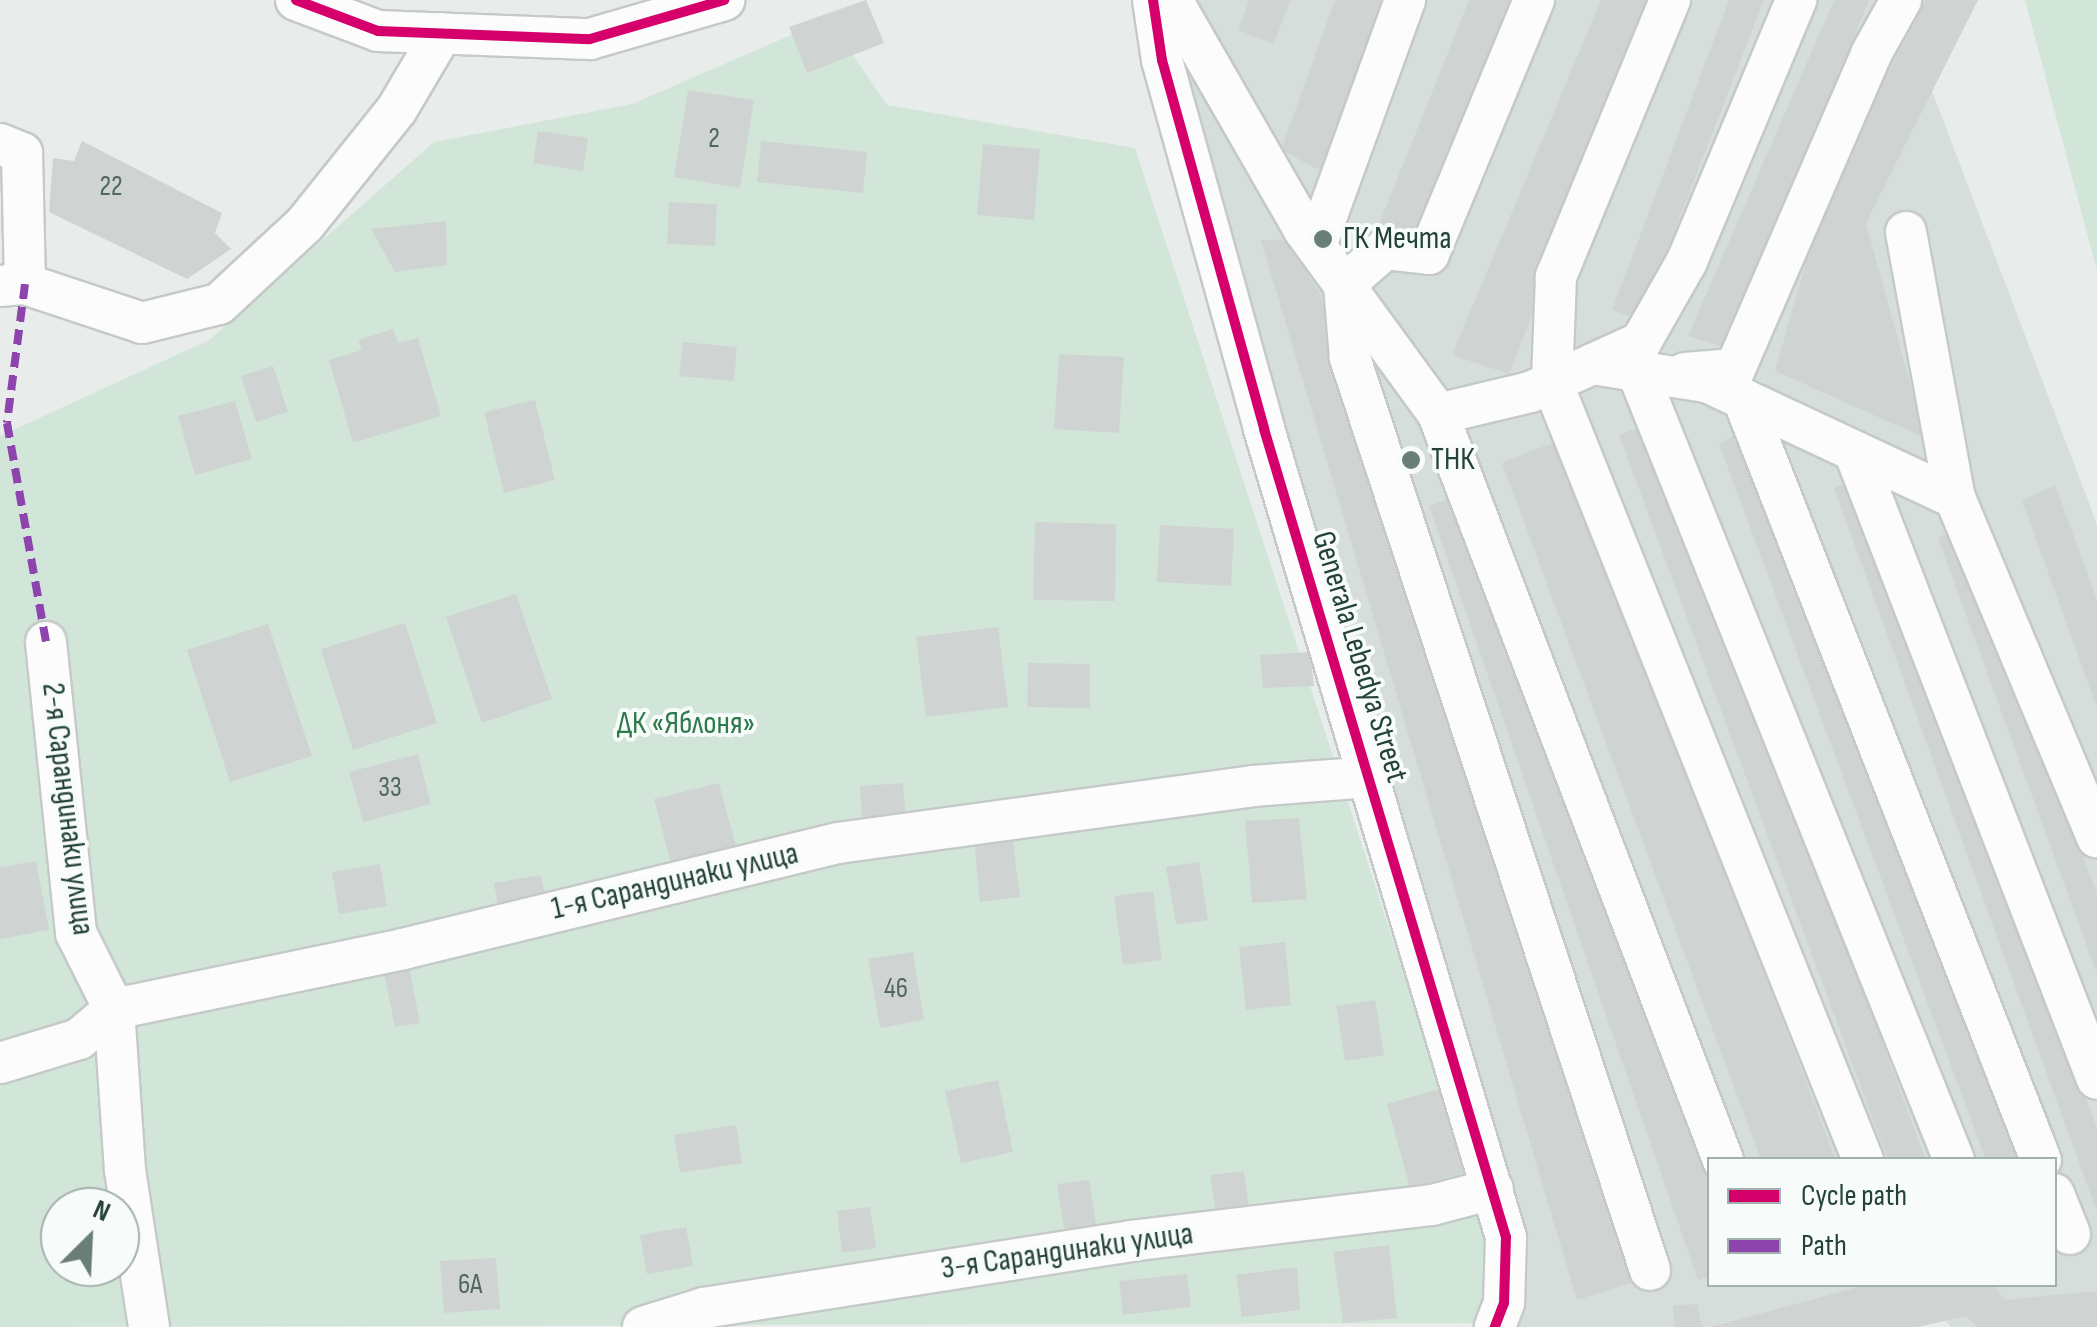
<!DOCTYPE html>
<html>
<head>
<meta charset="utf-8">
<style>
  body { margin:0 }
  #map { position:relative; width:2097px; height:1327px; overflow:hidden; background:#e8edeb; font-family:"Sofia Sans Condensed",sans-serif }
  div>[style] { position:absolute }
  .built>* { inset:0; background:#d6dedb }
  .green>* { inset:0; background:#d1e6d8 }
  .building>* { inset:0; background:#cfd4d2 }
  .roads { filter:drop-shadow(2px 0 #c5cac8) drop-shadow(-2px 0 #c5cac8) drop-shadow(0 2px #c5cac8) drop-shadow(0 -2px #c5cac8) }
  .minor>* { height:40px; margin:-20px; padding:0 20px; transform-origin:20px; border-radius:20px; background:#fcfcfc }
  .quiet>* { height:8px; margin-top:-4px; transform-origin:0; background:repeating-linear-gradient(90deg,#8e44ad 0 15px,transparent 0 23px) }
  .cycleway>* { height:10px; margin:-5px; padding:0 5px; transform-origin:5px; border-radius:5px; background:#d6006c }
  .dots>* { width:28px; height:28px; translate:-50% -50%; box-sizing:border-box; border:5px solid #f7fbf9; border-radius:50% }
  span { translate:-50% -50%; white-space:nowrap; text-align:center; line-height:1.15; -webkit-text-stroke:8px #f7fbf9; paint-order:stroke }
  .number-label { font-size:28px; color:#506761 }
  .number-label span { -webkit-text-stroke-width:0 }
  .poi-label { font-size:32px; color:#24423a }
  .left { translate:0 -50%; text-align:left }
  .street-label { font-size:32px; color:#24423a }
  .park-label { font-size:32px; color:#2d7a4b }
  .legend { position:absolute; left:1707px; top:1157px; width:350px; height:130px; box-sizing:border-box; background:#f7fbf9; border:2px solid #a3b1ad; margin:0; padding:12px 18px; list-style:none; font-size:30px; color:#24423a }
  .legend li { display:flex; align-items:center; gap:20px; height:50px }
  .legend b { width:50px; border:2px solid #a3b1ad }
  .north { position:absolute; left:40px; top:1187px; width:100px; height:100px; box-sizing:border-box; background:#f7fbf9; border:2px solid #a3b1ad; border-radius:50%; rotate:24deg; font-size:28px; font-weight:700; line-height:40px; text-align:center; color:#24423a }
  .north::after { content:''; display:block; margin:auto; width:35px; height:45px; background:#697e78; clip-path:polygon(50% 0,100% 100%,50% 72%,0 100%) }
</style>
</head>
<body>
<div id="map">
  <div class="built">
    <i style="clip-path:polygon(evenodd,1134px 0,1957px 0,1924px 70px,2097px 524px,2097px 1327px,1951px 1327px,1935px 1307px,1852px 1327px,1510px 1327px,1517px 1263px,1134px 0,1710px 1160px,2054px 1160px,2054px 1284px,1710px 1284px,1710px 1160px)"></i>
  </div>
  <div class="green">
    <i style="clip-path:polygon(2025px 0,2097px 0,2097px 271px)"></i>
    <i style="clip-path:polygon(evenodd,828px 19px,887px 105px,1135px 148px,1485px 1223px,1485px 1323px,0 1327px,0 436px,209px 340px,434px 142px,632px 104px,828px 19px,60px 1207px,120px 1207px,120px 1267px,60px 1267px,60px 1207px)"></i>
  </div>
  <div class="building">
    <i style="clip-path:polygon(866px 0,884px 43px,807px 73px,789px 27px)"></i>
    <i style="clip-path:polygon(1249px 0,1290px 0,1274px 44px,1238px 30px)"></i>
    <i style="clip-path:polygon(1335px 0,1384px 0,1319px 170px,1281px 150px)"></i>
    <i style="clip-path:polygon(1469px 0,1519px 0,1414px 232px,1379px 224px)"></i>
    <i style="clip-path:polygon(1601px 0,1655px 0,1509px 374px,1452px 355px)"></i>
    <i style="clip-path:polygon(1729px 0,1764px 0,1640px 320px,1612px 310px)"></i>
    <i style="clip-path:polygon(1834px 0,1869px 0,1727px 348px,1688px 336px)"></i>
    <i style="clip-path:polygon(1926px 0,1978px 0,1866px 223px,1925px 438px,1775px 371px,1826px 192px)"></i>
    <i style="clip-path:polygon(688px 90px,754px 100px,740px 188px,674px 177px)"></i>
    <i style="clip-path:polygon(538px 131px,588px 138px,583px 171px,533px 163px)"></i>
    <i style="clip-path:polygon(82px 141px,222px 213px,215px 233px,231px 249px,187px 279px,49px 212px,53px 158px,74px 161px)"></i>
    <i style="clip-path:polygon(761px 141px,867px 152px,863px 193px,757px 182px)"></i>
    <i style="clip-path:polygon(983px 144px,1040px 149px,1034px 220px,977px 215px)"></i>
    <i style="clip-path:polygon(669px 202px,717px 204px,715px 246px,667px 244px)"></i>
    <i style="clip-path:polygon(446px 221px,447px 265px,395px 272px,371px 229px)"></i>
    <i style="clip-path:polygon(1261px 240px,1285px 240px,1321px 295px,1417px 626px,1637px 1281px,1577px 1300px)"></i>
    <i style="clip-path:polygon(393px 329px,398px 343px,418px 338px,441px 416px,353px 443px,329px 360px,362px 350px,358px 340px)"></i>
    <i style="clip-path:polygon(683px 342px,737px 347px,734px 381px,679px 376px)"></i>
    <i style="clip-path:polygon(1059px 354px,1124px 357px,1119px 433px,1054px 429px)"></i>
    <i style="clip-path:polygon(273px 366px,288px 412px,256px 422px,241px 376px)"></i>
    <i style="clip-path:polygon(535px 400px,555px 480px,504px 493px,484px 412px)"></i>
    <i style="clip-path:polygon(235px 401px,252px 459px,195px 475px,178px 416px)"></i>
    <i style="clip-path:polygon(1651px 422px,1926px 1160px,1888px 1160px,1619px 435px)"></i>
    <i style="clip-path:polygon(1744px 429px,2021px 1160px,1986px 1160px,1719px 444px)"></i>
    <i style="clip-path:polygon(1559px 440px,1836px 1160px,1761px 1160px,1502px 463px)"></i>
    <i style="clip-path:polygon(1857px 480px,2097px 1128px,2097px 1212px,1834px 488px)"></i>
    <i style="clip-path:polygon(2055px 485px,2097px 600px,2097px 708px,2022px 500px)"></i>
    <i style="clip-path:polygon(1459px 495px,1710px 1180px,1710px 1277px,1698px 1280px,1429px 506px)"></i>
    <i style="clip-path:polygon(1035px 522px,1116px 524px,1115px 601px,1033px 600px)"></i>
    <i style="clip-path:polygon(1160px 525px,1234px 529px,1231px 586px,1157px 582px)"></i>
    <i style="clip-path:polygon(1956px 529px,2097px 893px,2097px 974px,1938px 538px)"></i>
    <i style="clip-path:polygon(516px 594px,552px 699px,482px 723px,446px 617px)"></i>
    <i style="clip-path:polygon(405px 623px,437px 723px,353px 750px,321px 649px)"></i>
    <i style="clip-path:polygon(268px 624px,312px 756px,230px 782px,187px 650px)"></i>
    <i style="clip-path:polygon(998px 627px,1008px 707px,926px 717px,916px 637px)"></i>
    <i style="clip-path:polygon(1310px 652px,1314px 686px,1263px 688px,1260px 655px)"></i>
    <i style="clip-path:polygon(1028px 663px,1090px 664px,1090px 708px,1027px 707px)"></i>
    <i style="clip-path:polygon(418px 754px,431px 804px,363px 822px,349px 772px)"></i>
    <i style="clip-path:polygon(719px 783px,738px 854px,673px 871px,654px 799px)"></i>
    <i style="clip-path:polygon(903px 783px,907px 827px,863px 830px,860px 786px)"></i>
    <i style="clip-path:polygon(1299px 818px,1307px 899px,1252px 903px,1245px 821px)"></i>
    <i style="clip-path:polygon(1012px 835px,1020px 897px,980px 902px,974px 839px)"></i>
    <i style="clip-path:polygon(36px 861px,49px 930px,0 939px,0 867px)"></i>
    <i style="clip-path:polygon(1199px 862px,1208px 920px,1176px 925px,1166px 867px)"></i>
    <i style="clip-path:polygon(380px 864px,387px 906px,339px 914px,332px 872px)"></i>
    <i style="clip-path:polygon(541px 875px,546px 898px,498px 907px,494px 883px)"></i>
    <i style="clip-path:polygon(1153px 891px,1162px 960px,1123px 965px,1114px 896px)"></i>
    <i style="clip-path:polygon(1285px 942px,1291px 1005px,1246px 1010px,1239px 947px)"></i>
    <i style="clip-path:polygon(913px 952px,924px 1020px,880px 1028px,868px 959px)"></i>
    <i style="clip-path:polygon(408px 962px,420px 1023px,395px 1027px,383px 968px)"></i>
    <i style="clip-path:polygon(1375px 1000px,1384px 1055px,1345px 1061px,1336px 1006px)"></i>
    <i style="clip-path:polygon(998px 1080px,1013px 1152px,961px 1163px,945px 1091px)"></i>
    <i style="clip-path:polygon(1449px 1086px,1474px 1170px,1410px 1188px,1387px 1104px)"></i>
    <i style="clip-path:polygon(736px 1125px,742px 1163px,680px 1173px,674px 1135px)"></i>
    <i style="clip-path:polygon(1244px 1171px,1249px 1210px,1216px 1213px,1210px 1175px)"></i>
    <i style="clip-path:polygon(1089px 1180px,1097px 1230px,1065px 1233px,1057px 1184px)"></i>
    <i style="clip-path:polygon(870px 1207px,876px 1248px,842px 1253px,837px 1211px)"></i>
    <i style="clip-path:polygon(686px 1227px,693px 1266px,647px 1274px,640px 1235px)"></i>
    <i style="clip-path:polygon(1389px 1245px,1397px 1318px,1343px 1323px,1333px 1252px)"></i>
    <i style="clip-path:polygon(496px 1258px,500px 1309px,444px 1313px,440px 1261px)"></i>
    <i style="clip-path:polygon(1297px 1267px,1300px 1310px,1242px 1317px,1236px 1275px)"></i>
    <i style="clip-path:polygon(1187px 1274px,1191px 1307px,1123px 1315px,1119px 1281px)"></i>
    <i style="clip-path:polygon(1869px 1284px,1993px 1284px,2005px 1300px,2097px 1291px,2097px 1327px,1977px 1327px,1966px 1316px,1918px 1327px,1711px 1327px)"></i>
    <i style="clip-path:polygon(1697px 1304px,1702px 1327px,1675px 1327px,1673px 1306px)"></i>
  </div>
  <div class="roads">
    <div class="minor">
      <i style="left:296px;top:0;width:88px;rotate:20.7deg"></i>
      <i style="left:378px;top:31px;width:212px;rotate:2.2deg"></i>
      <i style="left:590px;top:39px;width:140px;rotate:-16.2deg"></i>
      <i style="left:1153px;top:0;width:61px;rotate:81.5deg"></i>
      <i style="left:1162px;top:60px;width:383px;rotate:74.5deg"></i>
      <i style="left:1264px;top:429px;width:843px;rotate:73.33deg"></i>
      <i style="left:1506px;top:1237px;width:66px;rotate:91.7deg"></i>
      <i style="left:1504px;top:1303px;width:26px;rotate:111deg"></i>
      <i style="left:1172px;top:0;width:265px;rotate:60.1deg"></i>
      <i style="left:1304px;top:230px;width:228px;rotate:53.9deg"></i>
      <i style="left:1438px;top:414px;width:799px;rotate:69.09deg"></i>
      <i style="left:1534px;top:0;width:275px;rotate:112.5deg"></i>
      <i style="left:1429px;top:254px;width:44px;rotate:-173.5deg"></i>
      <i style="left:1385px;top:249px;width:55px;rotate:138.7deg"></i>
      <i style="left:1344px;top:285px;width:73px;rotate:85.3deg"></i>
      <i style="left:1350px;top:358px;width:960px;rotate:71.79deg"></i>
      <i style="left:1670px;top:0;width:300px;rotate:112.4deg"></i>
      <i style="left:1556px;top:277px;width:105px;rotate:92.2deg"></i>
      <i style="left:1552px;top:382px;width:838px;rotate:68.21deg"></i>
      <i style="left:0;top:144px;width:24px;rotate:22deg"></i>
      <i style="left:22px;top:153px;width:131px;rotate:88.7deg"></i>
      <i style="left:1906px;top:232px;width:270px;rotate:79.6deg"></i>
      <i style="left:1316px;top:246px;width:262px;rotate:-70.1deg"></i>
      <i style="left:0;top:286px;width:25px;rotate:-5deg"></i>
      <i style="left:25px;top:284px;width:123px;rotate:18.4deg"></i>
      <i style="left:142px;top:323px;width:79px;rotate:-13.9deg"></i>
      <i style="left:219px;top:304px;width:117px;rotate:-42.9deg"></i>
      <i style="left:305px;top:224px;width:147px;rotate:-51.3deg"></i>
      <i style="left:397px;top:109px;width:88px;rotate:-59.4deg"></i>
      <i style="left:1593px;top:364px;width:53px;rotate:-24.6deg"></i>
      <i style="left:1641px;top:342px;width:93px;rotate:-60.4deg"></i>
      <i style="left:1687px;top:261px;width:283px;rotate:-67.3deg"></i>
      <i style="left:1637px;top:371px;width:850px;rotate:68.11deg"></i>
      <i style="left:1685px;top:373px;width:50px;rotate:-4.6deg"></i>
      <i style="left:1735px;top:369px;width:343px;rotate:-66.6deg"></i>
      <i style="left:1871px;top:54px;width:62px;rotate:-60.9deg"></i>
      <i style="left:1743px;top:399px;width:817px;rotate:68.62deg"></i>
      <i style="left:1438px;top:414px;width:95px;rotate:-13.4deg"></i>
      <i style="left:1530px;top:392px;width:69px;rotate:-24deg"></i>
      <i style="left:1593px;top:364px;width:69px;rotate:9.2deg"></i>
      <i style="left:1661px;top:375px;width:47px;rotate:8.7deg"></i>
      <i style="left:1707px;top:382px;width:274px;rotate:25.1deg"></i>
      <i style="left:1955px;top:498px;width:368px;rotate:67.3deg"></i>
      <i style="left:1854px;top:451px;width:673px;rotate:68.85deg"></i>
      <i style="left:46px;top:642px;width:293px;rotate:84.1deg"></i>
      <i style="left:76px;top:933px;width:85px;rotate:63.4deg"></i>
      <i style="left:114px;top:1009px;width:161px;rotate:86.1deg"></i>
      <i style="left:125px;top:1170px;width:159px;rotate:81.3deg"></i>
      <i style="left:0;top:1063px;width:83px;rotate:-16.9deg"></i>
      <i style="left:79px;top:1039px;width:46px;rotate:-40.6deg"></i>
      <i style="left:114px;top:1009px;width:295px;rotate:-11.7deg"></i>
      <i style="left:403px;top:949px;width:448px;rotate:-13.7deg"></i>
      <i style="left:838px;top:843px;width:419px;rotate:-7.8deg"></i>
      <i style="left:1253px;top:786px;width:116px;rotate:-4.4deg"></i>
      <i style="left:2054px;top:1194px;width:43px;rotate:68.2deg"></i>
      <i style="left:643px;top:1327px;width:64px;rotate:-17.3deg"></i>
      <i style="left:704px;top:1308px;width:431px;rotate:-8.9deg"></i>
      <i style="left:1130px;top:1241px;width:304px;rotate:-6.8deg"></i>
      <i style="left:1432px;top:1205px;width:63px;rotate:-14.7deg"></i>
    </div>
  </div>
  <div class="quiet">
    <i style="left:25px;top:284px;width:140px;rotate:97.4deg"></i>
    <i style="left:7px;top:423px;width:222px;rotate:79.9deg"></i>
  </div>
  <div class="cycleway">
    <i style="left:296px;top:0;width:88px;rotate:20.7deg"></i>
    <i style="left:378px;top:31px;width:212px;rotate:2.2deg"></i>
    <i style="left:590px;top:39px;width:140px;rotate:-16.2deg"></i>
    <i style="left:1153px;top:0;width:61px;rotate:81.5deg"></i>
    <i style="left:1162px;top:60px;width:383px;rotate:74.5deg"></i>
    <i style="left:1264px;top:429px;width:843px;rotate:73.33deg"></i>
    <i style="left:1506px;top:1237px;width:66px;rotate:91.7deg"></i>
    <i style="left:1504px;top:1303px;width:26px;rotate:111deg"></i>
  </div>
  <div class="dots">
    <i style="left:1323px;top:239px;background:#697e78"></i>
    <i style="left:1411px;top:460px;background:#697e78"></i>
  </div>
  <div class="number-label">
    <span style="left:714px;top:139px">2</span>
    <span style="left:111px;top:187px">22</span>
    <span style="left:390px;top:788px">33</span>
    <span style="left:896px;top:989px">46</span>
    <span style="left:470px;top:1285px">6А</span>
  </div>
  <div class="poi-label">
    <span class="left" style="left:1343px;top:239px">ГК Мечта</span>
    <span class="left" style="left:1431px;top:460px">ТНК</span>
  </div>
  <div class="street-label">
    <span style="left:1359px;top:657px;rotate:73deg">Generala Lebedya Street</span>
    <span style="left:67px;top:809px;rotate:83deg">2-я Сарандинаки улица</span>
    <span style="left:675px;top:882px;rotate:-13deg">1-я Сарандинаки улица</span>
    <span style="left:1067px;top:1252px;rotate:-8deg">3-я Сарандинаки улица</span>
  </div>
  <div class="park-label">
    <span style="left:686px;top:724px">ДК «Яблоня»</span>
  </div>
  <ul class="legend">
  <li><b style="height:12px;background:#d6006c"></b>Cycle path</li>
  <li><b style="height:12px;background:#8e44ad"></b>Path</li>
  </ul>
  <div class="north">N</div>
</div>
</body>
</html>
